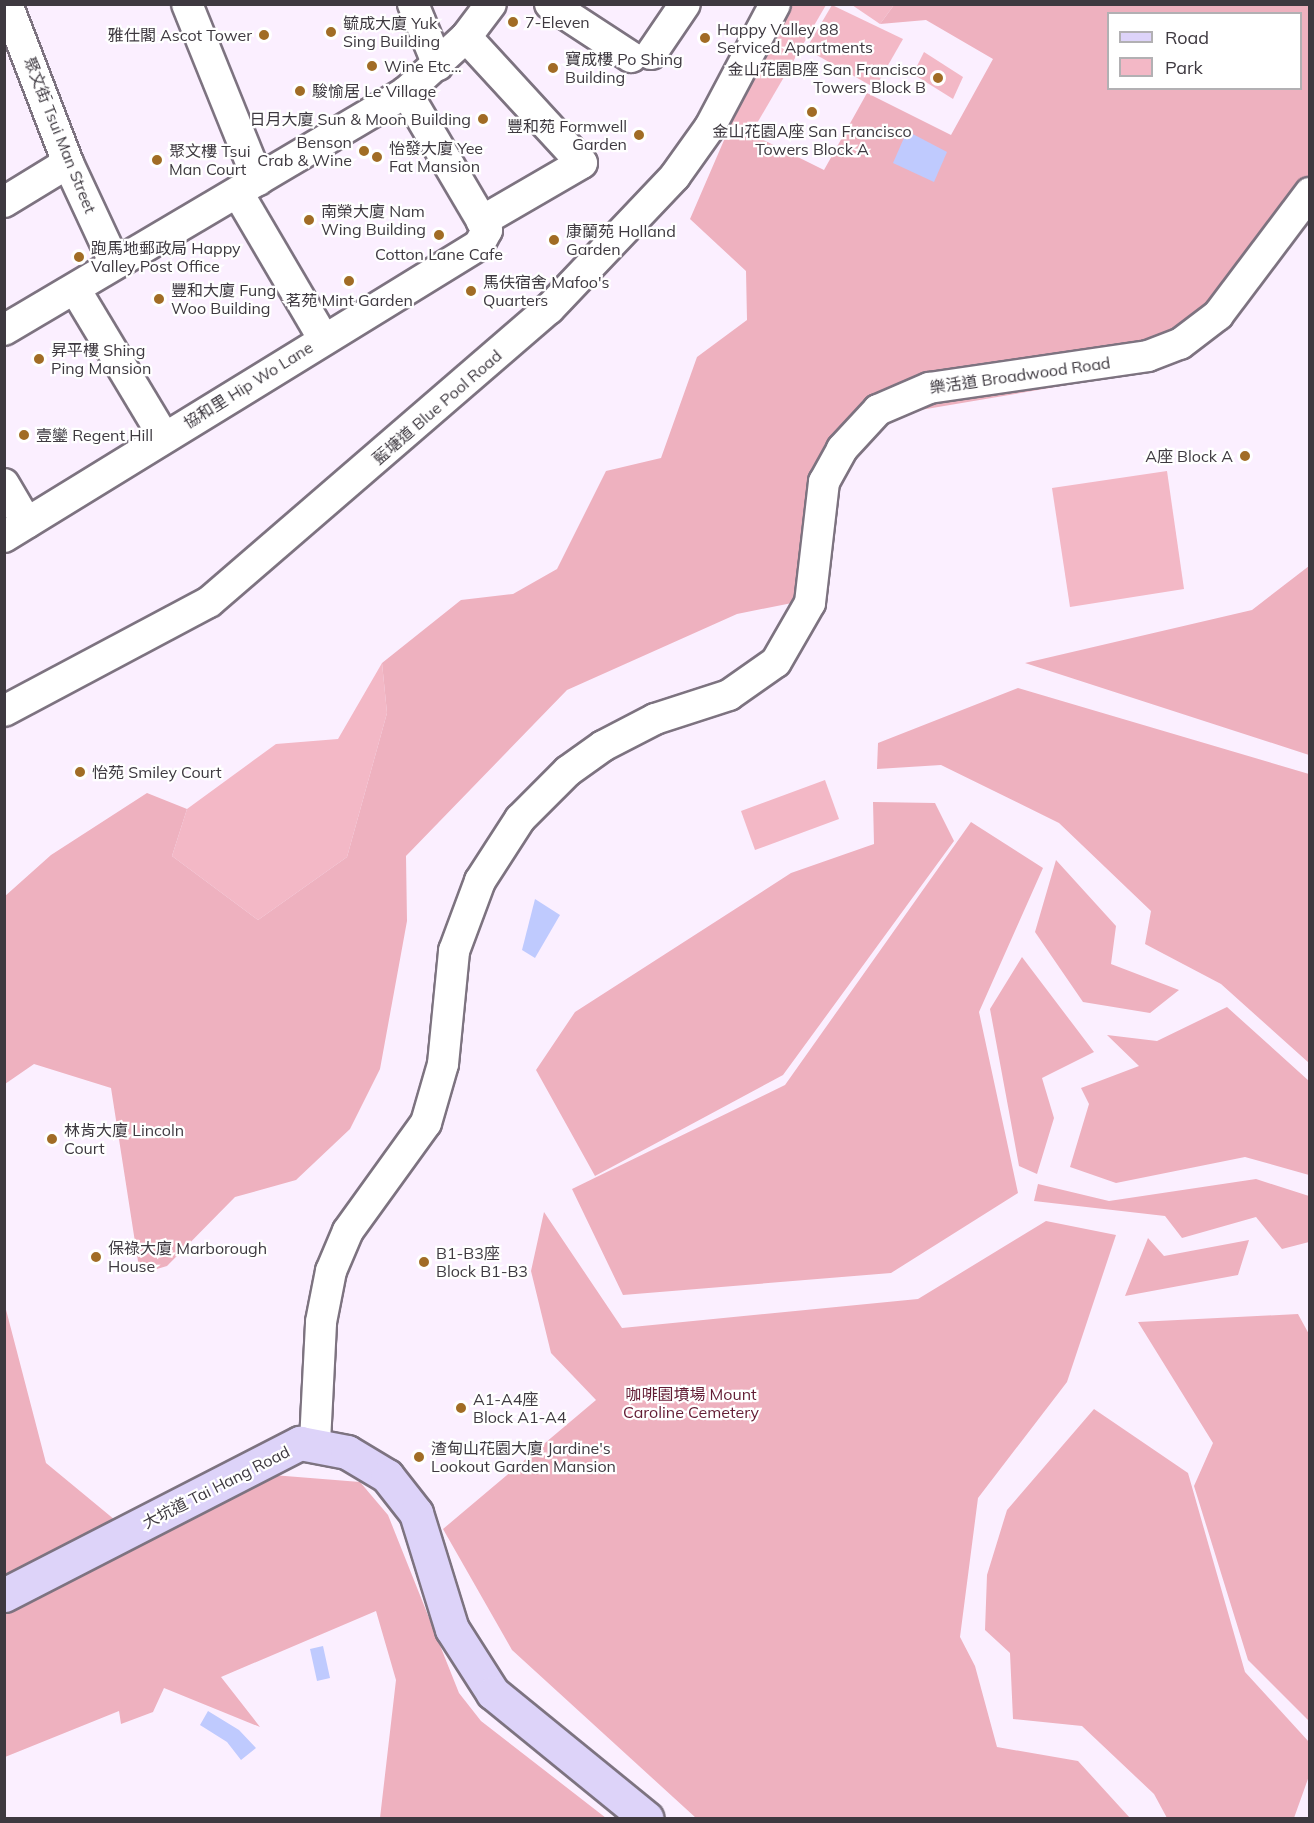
<!DOCTYPE html>
<html>
<head>
<meta charset="utf-8">
<style>
  body { margin:0 }
  #map { position:relative; width:1314px; height:1823px; overflow:hidden; background:#fbefff; font-family:Mulish,"Noto Sans TC",sans-serif }
  div>[style] { position:absolute }
  .green>* { inset:0; background:#f3b8c6 }
  .forest>* { inset:0; background:#eeb1bf }
  .water>* { inset:0; background:#bfcafe }
  .roads { filter:drop-shadow(2px 0 #7d7380) drop-shadow(-2px 0 #7d7380) drop-shadow(0 2px #7d7380) drop-shadow(0 -2px #7d7380) }
  .minor>* { height:30px; margin:-15px; padding:0 15px; transform-origin:15px; border-radius:15px; background:#fff }
  .major>* { height:33px; margin:-16.5px; padding:0 16.5px; transform-origin:16.5px; border-radius:16.5px; background:#ddd3f9 }
  .dots>* { width:16px; height:16px; translate:-50% -50%; box-sizing:border-box; border:3px solid #fff; border-radius:50% }
  span { translate:-50% -50%; white-space:nowrap; text-align:center; line-height:1.15; -webkit-text-stroke:4.5px #fff; paint-order:stroke }
  .poi-label { font-size:16px; color:#3e3940 }
  .left { translate:0 -50%; text-align:left }
  .right { translate:-100% -50%; text-align:right }
  .street-label { font-size:16px; color:#3e3940 }
  .park-label { font-size:16px; color:#631c34 }
  .frame { position:absolute; inset:0; border:6px solid #3e3940; pointer-events:none }
  .legend { position:absolute; left:1107px; top:12px; width:195px; height:78px; box-sizing:border-box; background:#fff; border:2px solid #b2b0b3; margin:0; padding:8px 10px; list-style:none; font-size:18px; color:#3e3940 }
  .legend li { display:flex; align-items:center; gap:12px; height:30px }
  .legend b { width:30px; border:2px solid #b2b0b3 }
</style>
</head>
<body>
<div id="map">
  <div class="green">
    <i style="clip-path:polygon(774px 5px,826px 5px,742px 149px,716px 124px)"></i>
    <i style="clip-path:polygon(832px 5px,903px 39px,875px 88px,806px 49px)"></i>
    <i style="clip-path:polygon(852px 5px,894px 5px,880px 24px)"></i>
    <i style="clip-path:polygon(924px 52px,963px 77px,953px 99px,913px 74px)"></i>
    <i style="clip-path:polygon(1167px 471px,1184px 589px,1070px 607px,1052px 488px)"></i>
    <i style="clip-path:polygon(382px 663px,387px 713px,347px 857px,258px 920px,172px 856px,187px 809px,276px 744px,338px 739px)"></i>
    <i style="clip-path:polygon(825px 780px,839px 819px,755px 850px,741px 811px)"></i>
  </div>
  <div class="forest">
    <i style="clip-path:polygon(evenodd,894px 5px,1309px 5px,1309px 219px,1289px 226px,1132px 374px,879px 417px,819px 516px,817px 598px,737px 614px,567px 690px,406px 856px,407px 921px,380px 1069px,350px 1129px,296px 1180px,235px 1197px,167px 1266px,140px 1274px,111px 1088px,34px 1064px,5px 1084px,4px 897px,51px 855px,147px 793px,187px 809px,172px 856px,258px 920px,347px 857px,387px 713px,382px 663px,461px 600px,513px 594px,557px 569px,606px 471px,661px 458px,697px 357px,747px 320px,746px 271px,690px 219px,731px 124px,824px 170px,867px 93px,951px 135px,993px 59px,926px 20px,880px 24px,894px 5px,1108px 14px,1300px 14px,1300px 88px,1108px 88px,1108px 14px)"></i>
    <i style="clip-path:polygon(1309px 566px,1309px 755px,1025px 663px,1252px 610px)"></i>
    <i style="clip-path:polygon(1018px 688px,1309px 774px,1309px 1063px,1221px 984px,1145px 944px,1151px 911px,1059px 823px,941px 765px,877px 769px,878px 743px)"></i>
    <i style="clip-path:polygon(873px 802px,935px 803px,954px 841px,783px 1075px,595px 1176px,536px 1070px,575px 1012px,791px 873px,874px 844px)"></i>
    <i style="clip-path:polygon(971px 822px,1043px 868px,979px 1012px,1018px 1193px,891px 1273px,623px 1295px,572px 1189px,785px 1085px)"></i>
    <i style="clip-path:polygon(1056px 860px,1116px 926px,1111px 964px,1179px 990px,1150px 1013px,1083px 1002px,1035px 932px)"></i>
    <i style="clip-path:polygon(1022px 957px,1094px 1052px,1042px 1078px,1054px 1118px,1037px 1174px,1019px 1166px,990px 1009px)"></i>
    <i style="clip-path:polygon(1227px 1007px,1309px 1081px,1309px 1175px,1245px 1157px,1116px 1183px,1070px 1167px,1089px 1104px,1081px 1088px,1139px 1066px,1107px 1035px,1157px 1041px)"></i>
    <i style="clip-path:polygon(1256px 1179px,1309px 1196px,1309px 1242px,1282px 1249px,1256px 1217px,1182px 1238px,1165px 1216px,1034px 1201px,1038px 1184px,1109px 1201px)"></i>
    <i style="clip-path:polygon(544px 1212px,622px 1328px,918px 1299px,1046px 1221px,1116px 1235px,1067px 1382px,978px 1498px,960px 1637px,975px 1666px,997px 1747px,1078px 1761px,1130px 1818px,696px 1818px,512px 1650px,443px 1529px,596px 1400px,551px 1353px,531px 1271px)"></i>
    <i style="clip-path:polygon(1148px 1238px,1164px 1256px,1249px 1240px,1238px 1275px,1125px 1296px)"></i>
    <i style="clip-path:polygon(4px 1302px,46px 1463px,115px 1520px,237px 1472px,360px 1482px,388px 1515px,459px 1693px,481px 1721px,606px 1818px,380px 1818px,396px 1680px,376px 1611px,221px 1677px,260px 1727px,164px 1688px,153px 1712px,121px 1724px,119px 1711px,5px 1757px)"></i>
    <i style="clip-path:polygon(1298px 1314px,1310px 1336px,1309px 1721px,1248px 1660px,1194px 1486px,1213px 1443px,1138px 1322px)"></i>
    <i style="clip-path:polygon(1094px 1409px,1188px 1473px,1245px 1672px,1309px 1742px,1309px 1776px,1294px 1818px,1167px 1818px,1154px 1794px,1082px 1726px,1013px 1719px,1010px 1653px,985px 1630px,987px 1575px,1007px 1510px)"></i>
  </div>
  <div class="water">
    <i style="clip-path:polygon(907px 131px,947px 152px,934px 182px,893px 163px)"></i>
    <i style="clip-path:polygon(535px 899px,560px 915px,535px 958px,522px 950px)"></i>
    <i style="clip-path:polygon(323px 1646px,330px 1678px,317px 1681px,310px 1649px)"></i>
    <i style="clip-path:polygon(208px 1711px,239px 1730px,256px 1748px,241px 1760px,227px 1742px,200px 1725px)"></i>
  </div>
  <div class="roads">
    <div class="minor">
      <i style="left:7px;top:4px;width:170px;rotate:69deg"></i>
      <i style="left:68px;top:163px;width:111px;rotate:65deg"></i>
      <i style="left:187px;top:4px;width:190px;rotate:68deg"></i>
      <i style="left:413px;top:4px;width:66px;rotate:67.7deg"></i>
      <i style="left:550px;top:4px;width:97px;rotate:33.2deg"></i>
      <i style="left:466px;top:37px;width:171px;rotate:47.4deg"></i>
      <i style="left:582px;top:163px;width:116px;rotate:149.9deg"></i>
      <i style="left:651px;top:54px;width:60px;rotate:-55.8deg"></i>
      <i style="left:238px;top:193px;width:168px;rotate:59.6deg"></i>
      <i style="left:4px;top:202px;width:75px;rotate:-31.4deg"></i>
      <i style="left:75px;top:289px;width:173px;rotate:59deg"></i>
      <i style="left:4px;top:330px;width:467px;rotate:-30.6deg"></i>
      <i style="left:406px;top:92px;width:81px;rotate:-42.5deg"></i>
      <i style="left:466px;top:37px;width:41px;rotate:-52.9deg"></i>
      <i style="left:4px;top:484px;width:45px;rotate:59.5deg"></i>
      <i style="left:4px;top:537px;width:558px;rotate:-31.58deg"></i>
      <i style="left:479px;top:245px;width:17px;rotate:-62deg"></i>
      <i style="left:487px;top:230px;width:10px;rotate:-119deg"></i>
      <i style="left:482px;top:221px;width:150px;rotate:-120.5deg"></i>
      <i style="left:4px;top:711px;width:232px;rotate:-28deg"></i>
      <i style="left:209px;top:602px;width:449px;rotate:-40.8deg"></i>
      <i style="left:549px;top:309px;width:183px;rotate:-46.5deg"></i>
      <i style="left:675px;top:176px;width:60px;rotate:-54.5deg"></i>
      <i style="left:710px;top:127px;width:139px;rotate:-62.1deg"></i>
      <i style="left:315px;top:1442px;width:120px;rotate:-87.1deg"></i>
      <i style="left:321px;top:1322px;width:52px;rotate:-78.9deg"></i>
      <i style="left:331px;top:1271px;width:43px;rotate:-67deg"></i>
      <i style="left:348px;top:1231px;width:133px;rotate:-54.2deg"></i>
      <i style="left:426px;top:1123px;width:61px;rotate:-73.9deg"></i>
      <i style="left:443px;top:1064px;width:114px;rotate:-84.4deg"></i>
      <i style="left:454px;top:951px;width:75px;rotate:-69.6deg"></i>
      <i style="left:480px;top:881px;width:74px;rotate:-57.2deg"></i>
      <i style="left:520px;top:819px;width:68px;rotate:-45deg"></i>
      <i style="left:568px;top:771px;width:43px;rotate:-35.5deg"></i>
      <i style="left:603px;top:746px;width:59px;rotate:-27.4deg"></i>
      <i style="left:655px;top:719px;width:78px;rotate:-18deg"></i>
      <i style="left:729px;top:695px;width:57px;rotate:-35.1deg"></i>
      <i style="left:776px;top:662px;width:68px;rotate:-60deg"></i>
      <i style="left:810px;top:603px;width:122px;rotate:-83.4deg"></i>
      <i style="left:824px;top:482px;width:38px;rotate:-61deg"></i>
      <i style="left:842px;top:449px;width:53px;rotate:-47.3deg"></i>
      <i style="left:878px;top:410px;width:56px;rotate:-23.3deg"></i>
      <i style="left:929px;top:388px;width:221px;rotate:-8.3deg"></i>
      <i style="left:1148px;top:356px;width:34px;rotate:-21deg"></i>
      <i style="left:1180px;top:344px;width:48px;rotate:-37.3deg"></i>
      <i style="left:1218px;top:315px;width:153px;rotate:-53deg"></i>
    </div>
    <div class="major">
      <i style="left:4px;top:1595px;width:333px;rotate:-27.2deg"></i>
      <i style="left:300px;top:1443px;width:48px;rotate:10.8deg"></i>
      <i style="left:347px;top:1452px;width:47px;rotate:31deg"></i>
      <i style="left:387px;top:1476px;width:47px;rotate:51.9deg"></i>
      <i style="left:416px;top:1513px;width:121px;rotate:72.8deg"></i>
      <i style="left:452px;top:1629px;width:76px;rotate:57.4deg"></i>
      <i style="left:493px;top:1693px;width:198px;rotate:39.2deg"></i>
    </div>
  </div>
  <div class="dots">
    <i style="left:513px;top:22px;background:#a16c25"></i>
    <i style="left:331px;top:32px;background:#a16c25"></i>
    <i style="left:264px;top:35px;background:#a16c25"></i>
    <i style="left:705px;top:38px;background:#a16c25"></i>
    <i style="left:372px;top:66px;background:#a16c25"></i>
    <i style="left:553px;top:68px;background:#a16c25"></i>
    <i style="left:938px;top:78px;background:#a16c25"></i>
    <i style="left:300px;top:91px;background:#a16c25"></i>
    <i style="left:812px;top:112px;background:#a16c25"></i>
    <i style="left:483px;top:119px;background:#a16c25"></i>
    <i style="left:639px;top:135px;background:#a16c25"></i>
    <i style="left:364px;top:151px;background:#a16c25"></i>
    <i style="left:377px;top:157px;background:#a16c25"></i>
    <i style="left:157px;top:160px;background:#a16c25"></i>
    <i style="left:309px;top:220px;background:#a16c25"></i>
    <i style="left:439px;top:235px;background:#a16c25"></i>
    <i style="left:554px;top:240px;background:#a16c25"></i>
    <i style="left:79px;top:257px;background:#a16c25"></i>
    <i style="left:349px;top:281px;background:#a16c25"></i>
    <i style="left:471px;top:291px;background:#a16c25"></i>
    <i style="left:159px;top:299px;background:#a16c25"></i>
    <i style="left:39px;top:359px;background:#a16c25"></i>
    <i style="left:24px;top:435px;background:#a16c25"></i>
    <i style="left:1245px;top:456px;background:#a16c25"></i>
    <i style="left:80px;top:772px;background:#a16c25"></i>
    <i style="left:52px;top:1139px;background:#a16c25"></i>
    <i style="left:96px;top:1257px;background:#a16c25"></i>
    <i style="left:424px;top:1262px;background:#a16c25"></i>
    <i style="left:461px;top:1408px;background:#a16c25"></i>
    <i style="left:419px;top:1457px;background:#a16c25"></i>
  </div>
  <div class="poi-label">
    <span class="left" style="left:525px;top:22px">7-Eleven</span>
    <span class="left" style="left:343px;top:32px">毓成大廈 Yuk<br>Sing Building</span>
    <span class="left" style="left:717px;top:38px">Happy Valley 88<br>Serviced Apartments</span>
    <span class="right" style="left:252px;top:35px">雅仕閣 Ascot Tower</span>
    <span class="left" style="left:565px;top:68px">寶成樓 Po Shing<br>Building</span>
    <span class="left" style="left:384px;top:66px">Wine Etc...</span>
    <span class="right" style="left:926px;top:78px">金山花園B座 San Francisco<br>Towers Block B</span>
    <span class="left" style="left:312px;top:91px">駿愉居 Le Village</span>
    <span class="right" style="left:471px;top:119px">日月大廈 Sun &amp; Moon Building</span>
    <span class="right" style="left:627px;top:135px">豐和苑 Formwell<br>Garden</span>
    <span style="left:812px;top:140px">金山花園A座 San Francisco<br>Towers Block A</span>
    <span class="right" style="left:352px;top:151px">Benson<br>Crab &amp; Wine</span>
    <span class="left" style="left:389px;top:157px">怡發大廈 Yee<br>Fat Mansion</span>
    <span class="left" style="left:169px;top:160px">聚文樓 Tsui<br>Man Court</span>
    <span class="left" style="left:321px;top:220px">南榮大廈 Nam<br>Wing Building</span>
    <span class="left" style="left:566px;top:240px">康蘭苑 Holland<br>Garden</span>
    <span class="left" style="left:91px;top:257px">跑馬地郵政局 Happy<br>Valley Post Office</span>
    <span style="left:439px;top:254px">Cotton Lane Cafe</span>
    <span class="left" style="left:483px;top:291px">馬伕宿舍 Mafoo's<br>Quarters</span>
    <span class="left" style="left:171px;top:299px">豐和大廈 Fung<br>Woo Building</span>
    <span style="left:349px;top:300px">茗苑 Mint Garden</span>
    <span class="left" style="left:51px;top:359px">昇平樓 Shing<br>Ping Mansion</span>
    <span class="left" style="left:36px;top:435px">壹鑾 Regent Hill</span>
    <span class="right" style="left:1233px;top:456px">A座 Block A</span>
    <span class="left" style="left:92px;top:772px">怡苑 Smiley Court</span>
    <span class="left" style="left:64px;top:1139px">林肯大廈 Lincoln<br>Court</span>
    <span class="left" style="left:108px;top:1257px">保祿大廈 Marborough<br>House</span>
    <span class="left" style="left:436px;top:1262px">B1-B3座<br>Block B1-B3</span>
    <span class="left" style="left:473px;top:1408px">A1-A4座<br>Block A1-A4</span>
    <span class="left" style="left:431px;top:1457px">渣甸山花園大廈 Jardine's<br>Lookout Garden Mansion</span>
  </div>
  <div class="street-label">
    <span style="left:60px;top:135px;rotate:68deg">聚文街 Tsui Man Street</span>
    <span style="left:1020px;top:375px;rotate:-8deg">樂活道 Broadwood Road</span>
    <span style="left:248px;top:385px;rotate:-32deg">協和里 Hip Wo Lane</span>
    <span style="left:437px;top:407px;rotate:-41deg">藍塘道 Blue Pool Road</span>
    <span style="left:216px;top:1487px;rotate:-27deg">大坑道 Tai Hang Road</span>
  </div>
  <div class="park-label">
    <span style="left:691px;top:1403px">咖啡園墳場 Mount<br>Caroline Cemetery</span>
  </div>
  <div class="frame"></div>
  <ul class="legend">
  <li><b style="height:8px;background:#ddd3f9"></b>Road</li>
  <li><b style="height:16px;background:#f3b8c6"></b>Park</li>
  </ul>
</div>
</body>
</html>
